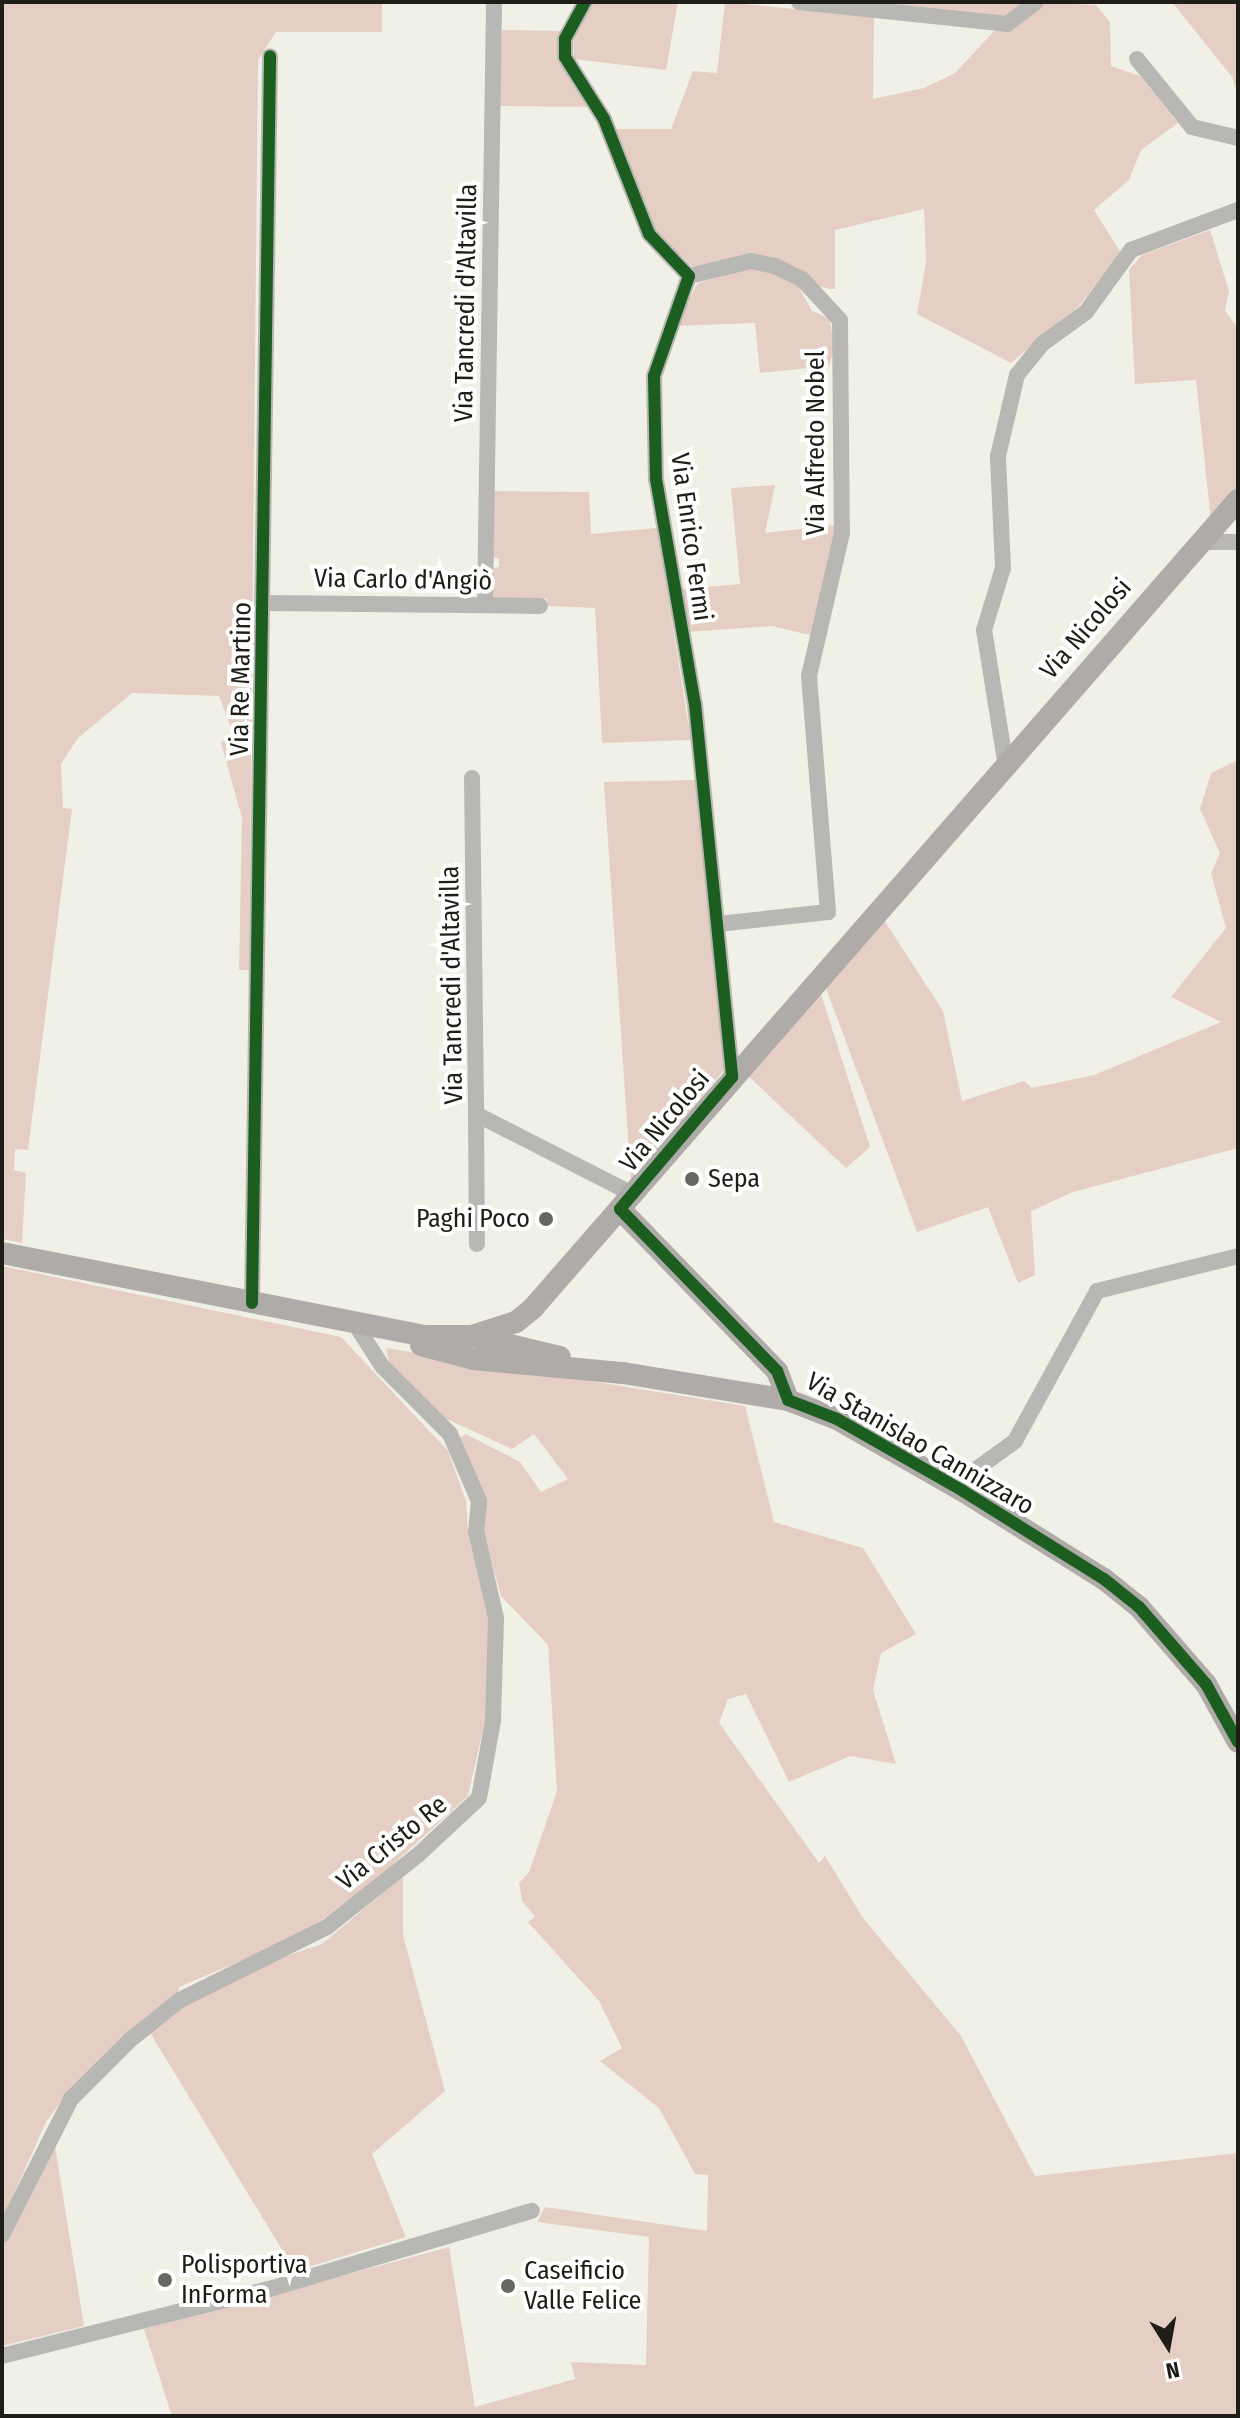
<!DOCTYPE html>
<html>
<head>
<meta charset="utf-8">
<style>
  body { margin:0 }
  #map { position:relative; width:1240px; height:2418px; overflow:hidden; background:#f1f0e6; font-family:"Fira Sans Condensed",sans-serif }
  div>[style] { position:absolute }
  .green>* { inset:0; background:#e5cfc4 }
  .street>* { height:16px; margin:-8px; padding:0 8px; transform-origin:8px; border-radius:8px; background:#b8b7b4 }
  .secondary>* { height:22px; margin:-11px; padding:0 11px; transform-origin:11px; border-radius:11px; background:#aeaba8 }
  .cycleway>* { height:12px; margin:-6px; padding:0 6px; transform-origin:6px; border-radius:6px; background:#1b5e20 }
  .dots>* { width:22px; height:22px; translate:-50% -50%; box-sizing:border-box; border:4px solid #fff; border-radius:50% }
  span { translate:-50% -50%; white-space:nowrap; text-align:center; line-height:1.15; -webkit-text-stroke:8px #fff; paint-order:stroke }
  .street-label { font-size:26px; color:#1e1d17 }
  .poi-label { font-size:26px; color:#1e1d17 }
  .left { translate:0 -50%; text-align:left }
  .right { translate:-100% -50%; text-align:right }
  .frame { position:absolute; inset:0; border:4px solid #1e1d17; pointer-events:none }
  .north { position:absolute; left:1128px; top:2306px; width:80px; height:80px; -webkit-text-stroke:6px #fff; paint-order:stroke; rotate:169deg; font-size:22px; font-weight:700; line-height:32px; text-align:center; color:#1e1d17 }
  .north::after { content:''; display:block; margin:auto; width:28px; height:36px; background:#1e1d17; clip-path:polygon(50% 0,100% 100%,50% 72%,0 100%) }
</style>
</head>
<body>
<div id="map">
  <div class="green">
    <i style="clip-path:polygon(2px 2px,382px 2px,382px 32px,276px 32px,258px 60px,249px 970px,239px 970px,242px 818px,221px 743px,232px 730px,219px 696px,132px 693px,78px 738px,61px 764px,63px 808px,72px 809px,28px 1150px,15px 1149px,14px 1170px,26px 1173px,22px 1243px,2px 1239px)"></i>
    <i style="clip-path:polygon(594px 2px,678px 2px,666px 70px,574px 59px,573px 38px)"></i>
    <i style="clip-path:polygon(725px 2px,874px 17px,873px 99px,924px 88px,955px 73px,997px 28px,1041px 2px,1096px 5px,1110px 22px,1111px 66px,1140px 76px,1178px 123px,1141px 150px,1129px 180px,1094px 210px,1121px 253px,1078px 307px,1011px 363px,917px 314px,926px 262px,924px 209px,835px 230px,835px 289px,829px 289px,725px 260px,693px 267px,648px 225px,614px 129px,671px 129px,693px 71px,717px 73px)"></i>
    <i style="clip-path:polygon(902px 2px,1029px 2px,1010px 18px,901px 8px)"></i>
    <i style="clip-path:polygon(1172px 2px,1238px 2px,1238px 94px,1232px 77px)"></i>
    <i style="clip-path:polygon(502px 30px,562px 31px,591px 107px,499px 106px)"></i>
    <i style="clip-path:polygon(1210px 230px,1229px 291px,1225px 311px,1238px 328px,1238px 489px,1211px 521px,1196px 380px,1135px 384px,1129px 270px,1142px 255px)"></i>
    <i style="clip-path:polygon(756px 266px,795px 281px,812px 311px,830px 319px,834px 350px,829px 366px,760px 373px,755px 323px,674px 326px,698px 283px)"></i>
    <i style="clip-path:polygon(775px 485px,765px 533px,836px 525px,814px 636px,772px 626px,688px 632px,681px 589px,740px 584px,731px 488px)"></i>
    <i style="clip-path:polygon(494px 491px,589px 492px,591px 534px,657px 528px,691px 740px,602px 743px,595px 608px,548px 606px,547px 599px,493px 599px,492px 569px,499px 567px,499px 559px,493px 557px)"></i>
    <i style="clip-path:polygon(1238px 760px,1238px 1148px,1073px 1192px,1031px 1211px,1035px 1275px,1018px 1283px,988px 1207px,917px 1232px,824px 983px,882px 917px,943px 1011px,962px 1101px,1024px 1081px,1032px 1088px,1094px 1075px,1221px 1022px,1171px 997px,1226px 928px,1211px 873px,1220px 853px,1200px 809px,1211px 773px)"></i>
    <i style="clip-path:polygon(697px 780px,725px 1069px,631px 1182px,604px 782px)"></i>
    <i style="clip-path:polygon(819px 988px,870px 1147px,846px 1168px,745px 1073px)"></i>
    <i style="clip-path:polygon(2px 1266px,341px 1337px,448px 1451px,466px 1501px,468px 1531px,491px 1616px,486px 1717px,468px 1796px,378px 1878px,302px 1935px,179px 1987px,178px 1995px,64px 2097px,46px 2122px,2px 2220px)"></i>
    <i style="clip-path:polygon(386px 1348px,745px 1406px,774px 1522px,863px 1548px,916px 1634px,881px 1653px,873px 1690px,896px 1764px,850px 1756px,789px 1782px,746px 1694px,728px 1699px,719px 1723px,819px 1863px,825px 1856px,863px 1918px,961px 2036px,1035px 2176px,1238px 2153px,1238px 2416px,172px 2416px,144px 2329px,449px 2247px,475px 2407px,575px 2379px,571px 2362px,646px 2365px,649px 2237px,537px 2222px,545px 2207px,707px 2231px,708px 2175px,695px 2174px,659px 2108px,600px 2061px,622px 2048px,599px 2001px,528px 1922px,535px 1917px,522px 1901px,519px 1883px,529px 1872px,557px 1791px,548px 1645px,501px 1596px,457px 1440px,466px 1434px,520px 1462px,541px 1492px,568px 1479px,534px 1434px,512px 1449px,440px 1416px,389px 1362px)"></i>
    <i style="clip-path:polygon(403px 1876px,403px 1935px,445px 2091px,372px 2154px,406px 2237px,295px 2271px,149px 2031px,176px 2010px,263px 1964px,322px 1944px)"></i>
    <i style="clip-path:polygon(54px 2140px,84px 2326px,2px 2346px,2px 2244px)"></i>
  </div>
  <div class="street">
    <i style="left:585px;top:2px;width:42px;rotate:118.4deg"></i>
    <i style="left:565px;top:39px;width:18px;rotate:90deg"></i>
    <i style="left:565px;top:57px;width:73px;rotate:57.8deg"></i>
    <i style="left:604px;top:119px;width:123px;rotate:68.6deg"></i>
    <i style="left:649px;top:234px;width:58px;rotate:46.4deg"></i>
    <i style="left:689px;top:276px;width:106px;rotate:109.3deg"></i>
    <i style="left:654px;top:376px;width:103px;rotate:88.9deg"></i>
    <i style="left:656px;top:479px;width:228px;rotate:80.2deg"></i>
    <i style="left:695px;top:704px;width:375px;rotate:84.3deg"></i>
    <i style="left:799px;top:2px;width:209px;rotate:6deg"></i>
    <i style="left:1007px;top:24px;width:36px;rotate:-37deg"></i>
    <i style="left:1137px;top:59px;width:87px;rotate:51deg"></i>
    <i style="left:1192px;top:127px;width:47px;rotate:13.4deg"></i>
    <i style="left:689px;top:276px;width:64px;rotate:-13.6deg"></i>
    <i style="left:751px;top:261px;width:25px;rotate:12deg"></i>
    <i style="left:775px;top:266px;width:30px;rotate:26deg"></i>
    <i style="left:802px;top:279px;width:56px;rotate:47.2deg"></i>
    <i style="left:840px;top:320px;width:213px;rotate:89.5deg"></i>
    <i style="left:842px;top:533px;width:147px;rotate:103deg"></i>
    <i style="left:809px;top:676px;width:237px;rotate:85.4deg"></i>
    <i style="left:828px;top:912px;width:111px;rotate:173.8deg"></i>
    <i style="left:1199px;top:542px;width:39px"></i>
    <i style="left:265px;top:603px;width:275px;rotate:0.6deg"></i>
    <i style="left:485px;top:605px;width:603px;rotate:-89.14deg"></i>
    <i style="left:1006px;top:767px;width:139px;rotate:-99.1deg"></i>
    <i style="left:984px;top:630px;width:65px;rotate:-73deg"></i>
    <i style="left:1003px;top:568px;width:112px;rotate:-92.6deg"></i>
    <i style="left:998px;top:456px;width:83px;rotate:-76.8deg"></i>
    <i style="left:1017px;top:375px;width:40px;rotate:-51deg"></i>
    <i style="left:1042px;top:344px;width:54px;rotate:-36deg"></i>
    <i style="left:1086px;top:312px;width:77px;rotate:-54deg"></i>
    <i style="left:1131px;top:250px;width:114px;rotate:-20.5deg"></i>
    <i style="left:472px;top:778px;width:336px;rotate:89.3deg"></i>
    <i style="left:476px;top:1114px;width:175px;rotate:27.1deg"></i>
    <i style="left:476px;top:1114px;width:130px;rotate:89.6deg"></i>
    <i style="left:252px;top:1303px;width:1247px;rotate:-89.17deg"></i>
    <i style="left:963px;top:1491px;width:27px;rotate:-57deg"></i>
    <i style="left:978px;top:1468px;width:46px;rotate:-36.1deg"></i>
    <i style="left:1015px;top:1441px;width:171px;rotate:-61.3deg"></i>
    <i style="left:1097px;top:1291px;width:145px;rotate:-13.9deg"></i>
    <i style="left:2px;top:2235px;width:153px;rotate:-63.1deg"></i>
    <i style="left:71px;top:2099px;width:83px;rotate:-45deg"></i>
    <i style="left:130px;top:2040px;width:64px;rotate:-38.7deg"></i>
    <i style="left:180px;top:2000px;width:164px;rotate:-26.4deg"></i>
    <i style="left:327px;top:1927px;width:116px;rotate:-38.4deg"></i>
    <i style="left:418px;top:1855px;width:83px;rotate:-43.1deg"></i>
    <i style="left:479px;top:1798px;width:78px;rotate:-79.7deg"></i>
    <i style="left:493px;top:1721px;width:103px;rotate:-88.3deg"></i>
    <i style="left:496px;top:1618px;width:89px;rotate:-102.9deg"></i>
    <i style="left:476px;top:1531px;width:30px;rotate:-84deg"></i>
    <i style="left:479px;top:1501px;width:73px;rotate:-113.4deg"></i>
    <i style="left:450px;top:1434px;width:96px;rotate:-135deg"></i>
    <i style="left:382px;top:1366px;width:50px;rotate:-122.7deg"></i>
    <i style="left:2px;top:2356px;width:279px;rotate:-14.1deg"></i>
    <i style="left:273px;top:2288px;width:270px;rotate:-16.6deg"></i>
  </div>
  <div class="secondary">
    <i style="left:620px;top:1209px;width:226px;rotate:45.9deg"></i>
    <i style="left:777px;top:1371px;width:31px;rotate:69deg"></i>
    <i style="left:788px;top:1400px;width:53px;rotate:21.2deg"></i>
    <i style="left:837px;top:1419px;width:145px;rotate:29.7deg"></i>
    <i style="left:963px;top:1491px;width:166px;rotate:32deg"></i>
    <i style="left:1104px;top:1579px;width:45px;rotate:38.7deg"></i>
    <i style="left:1139px;top:1607px;width:102px;rotate:49deg"></i>
    <i style="left:1206px;top:1684px;width:66px;rotate:61.1deg"></i>
    <i style="left:2px;top:1253px;width:432px;rotate:11.1deg"></i>
    <i style="left:426px;top:1336px;width:46px"></i>
    <i style="left:472px;top:1336px;width:46px;rotate:-17.7deg"></i>
    <i style="left:516px;top:1322px;width:22px;rotate:-39deg"></i>
    <i style="left:533px;top:1308px;width:1072px;rotate:-48.89deg"></i>
    <i style="left:477px;top:1337px;width:85px;rotate:13.5deg"></i>
    <i style="left:421px;top:1345px;width:55px;rotate:14.8deg"></i>
    <i style="left:474px;top:1359px;width:150px;rotate:5.4deg"></i>
    <i style="left:623px;top:1373px;width:167px;rotate:9.3deg"></i>
  </div>
  <div class="cycleway">
    <i style="left:585px;top:2px;width:42px;rotate:118.4deg"></i>
    <i style="left:565px;top:39px;width:18px;rotate:90deg"></i>
    <i style="left:565px;top:57px;width:73px;rotate:57.8deg"></i>
    <i style="left:604px;top:119px;width:123px;rotate:68.6deg"></i>
    <i style="left:649px;top:234px;width:58px;rotate:46.4deg"></i>
    <i style="left:689px;top:276px;width:106px;rotate:109.3deg"></i>
    <i style="left:654px;top:376px;width:103px;rotate:88.9deg"></i>
    <i style="left:656px;top:479px;width:228px;rotate:80.2deg"></i>
    <i style="left:695px;top:704px;width:375px;rotate:84.3deg"></i>
    <i style="left:732px;top:1077px;width:173px;rotate:130.3deg"></i>
    <i style="left:620px;top:1209px;width:226px;rotate:45.9deg"></i>
    <i style="left:777px;top:1371px;width:31px;rotate:69deg"></i>
    <i style="left:788px;top:1400px;width:53px;rotate:21.2deg"></i>
    <i style="left:837px;top:1419px;width:145px;rotate:29.7deg"></i>
    <i style="left:963px;top:1491px;width:166px;rotate:32deg"></i>
    <i style="left:1104px;top:1579px;width:45px;rotate:38.7deg"></i>
    <i style="left:1139px;top:1607px;width:102px;rotate:49deg"></i>
    <i style="left:1206px;top:1684px;width:66px;rotate:61.1deg"></i>
    <i style="left:252px;top:1303px;width:1247px;rotate:-89.17deg"></i>
  </div>
  <div class="dots">
    <i style="left:692px;top:1179px;background:#68675f"></i>
    <i style="left:546px;top:1219px;background:#68675f"></i>
    <i style="left:165px;top:2280px;background:#68675f"></i>
    <i style="left:508px;top:2286px;background:#68675f"></i>
  </div>
  <div class="street-label">
    <span style="left:466px;top:303px;rotate:-89deg">Via Tancredi d'Altavilla</span>
    <span style="left:816px;top:443px;rotate:-90deg">Via Alfredo Nobel</span>
    <span style="left:691px;top:537px;rotate:82deg">Via Enrico Fermi</span>
    <span style="left:403px;top:580px;rotate:1deg">Via Carlo d'Angiò</span>
    <span style="left:1086px;top:629px;rotate:-49deg">Via Nicolosi</span>
    <span style="left:241px;top:679px;rotate:-89deg">Via Re Martino</span>
    <span style="left:452px;top:985px;rotate:-91deg">Via Tancredi d'Altavilla</span>
    <span style="left:665px;top:1121px;rotate:-50deg">Via Nicolosi</span>
    <span style="left:920px;top:1444px;rotate:30deg">Via Stanislao Cannizzaro</span>
    <span style="left:392px;top:1843px;rotate:-39deg">Via Cristo Re</span>
  </div>
  <div class="poi-label">
    <span class="left" style="left:708px;top:1179px">Sepa</span>
    <span class="right" style="left:530px;top:1219px">Paghi Poco</span>
    <span class="left" style="left:181px;top:2280px">Polisportiva<br>InForma</span>
    <span class="left" style="left:524px;top:2286px">Caseificio<br>Valle Felice</span>
  </div>
  <div class="frame"></div>
  <div class="north">N</div>
</div>
</body>
</html>
